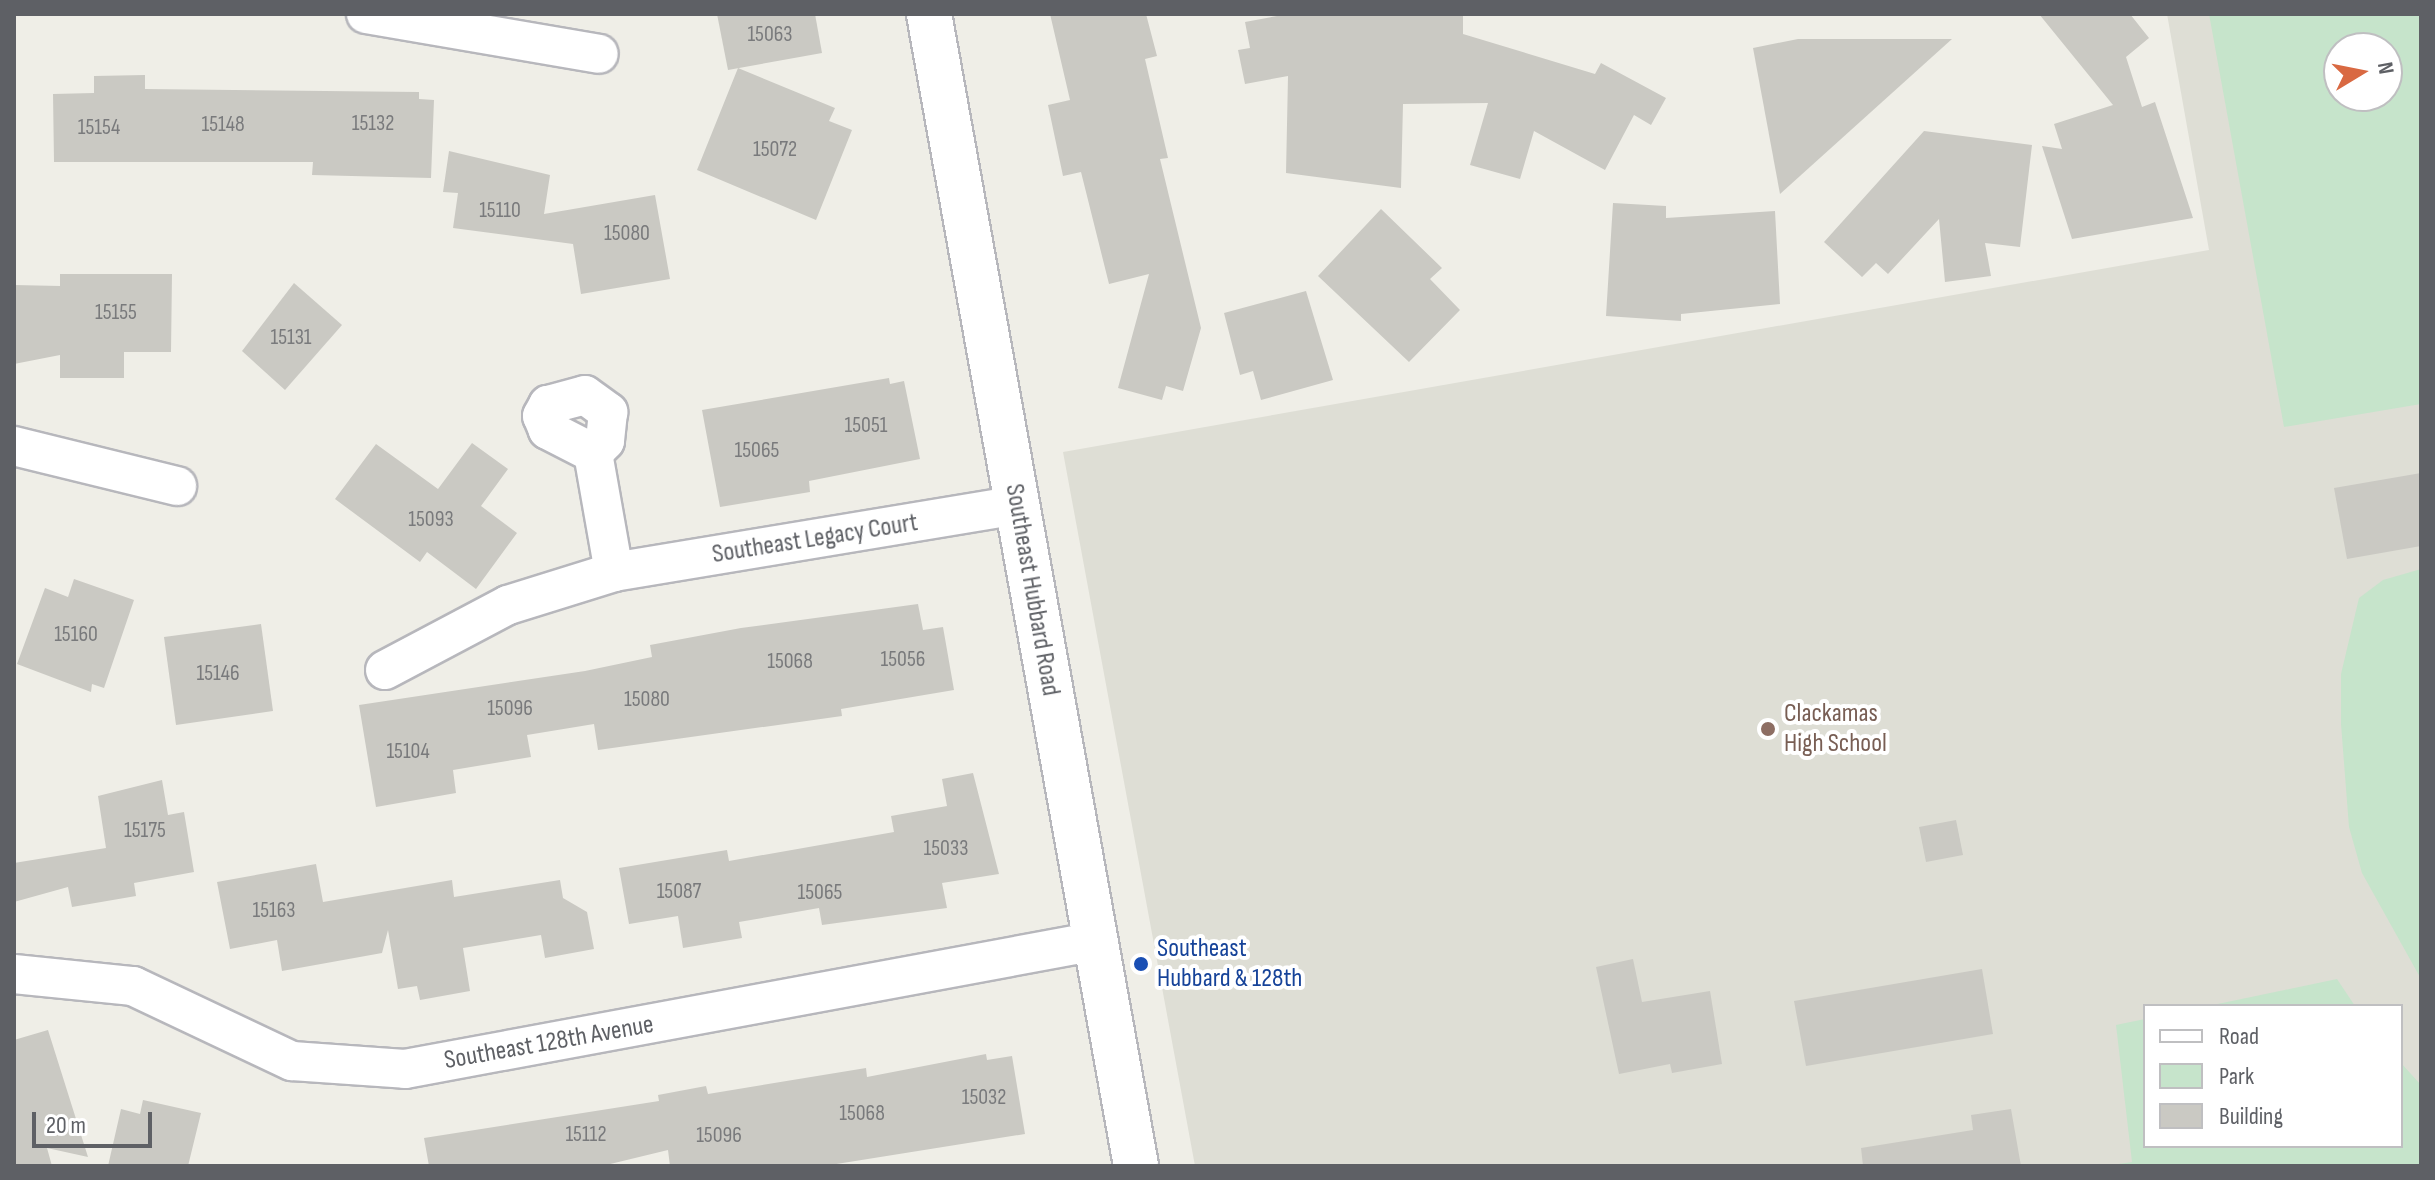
<!DOCTYPE html>
<html>
<head>
<meta charset="utf-8">
<style>
  body { margin:0 }
  #map { position:relative; width:2435px; height:1180px; overflow:hidden; background:#efeee7; font-family:"Sofia Sans Condensed",sans-serif }
  div>[style] { position:absolute }
  .education>* { inset:0; background:#deded5 }
  .green>* { inset:0; background:#c6e4cb }
  .building>* { inset:0; background:#cac9c3 }
  .roads { filter:drop-shadow(2px 0 #b7b7bc) drop-shadow(-2px 0 #b7b7bc) drop-shadow(0 2px #b7b7bc) drop-shadow(0 -2px #b7b7bc) }
  .minor>* { height:38px; margin:-19px; padding:0 19px; transform-origin:19px; border-radius:19px; background:#fff }
  .secondary>* { height:44px; margin:-22px; padding:0 22px; transform-origin:22px; border-radius:22px; background:#fff }
  .dots>* { width:22px; height:22px; translate:-50% -50%; box-sizing:border-box; border:4px solid #fff; border-radius:50% }
  span { translate:-50% -50%; white-space:nowrap; text-align:center; line-height:1.15; -webkit-text-stroke:8px #fff; paint-order:stroke }
  .number-label { font-size:22px; color:#797a7c }
  .number-label span { -webkit-text-stroke-width:0 }
  .street-label { font-size:26px; color:#5e6065 }
  .education-label { font-size:26px; color:#785e54 }
  .left { translate:0 -50%; text-align:left }
  .transit-label { font-size:26px; color:#164399 }
  .frame { position:absolute; inset:0; border:16px solid #5e6065; pointer-events:none }
  .legend { position:absolute; left:2143px; top:1004px; width:260px; height:144px; box-sizing:border-box; background:#fff; border:2px solid #bfbfc1; margin:0; padding:10px 14px; list-style:none; font-size:24px; color:#5e6065 }
  .legend li { display:flex; align-items:center; gap:16px; height:40px }
  .legend b { width:40px; border:2px solid #bfbfc1 }
  .north { position:absolute; left:2323px; top:32px; width:80px; height:80px; box-sizing:border-box; background:#fff; border:2px solid #bfbfc1; border-radius:50%; rotate:80deg; font-size:22px; font-weight:700; line-height:32px; text-align:center; color:#5e6065 }
  .north::after { content:''; display:block; margin:auto; width:28px; height:36px; background:#d96942; clip-path:polygon(50% 0,100% 100%,50% 72%,0 100%) }
  .scale { position:absolute; left:32px; top:1112px; width:120px; height:36px; box-sizing:border-box; border:4px solid #5e6065; border-top:0; padding-left:10px; font-size:24px; line-height:28px; white-space:nowrap; color:#5e6065; -webkit-text-stroke:6px #fff; paint-order:stroke }
</style>
</head>
<body>
<div id="map">
  <div class="education">
    <i style="clip-path:polygon(evenodd,2167px 14px,2421px 14px,2421px 1166px,1195px 1166px,1063px 452px,2209px 250px,2167px 14px,2339px 48px,2387px 48px,2387px 96px,2339px 96px,2339px 48px,2167px 14px,2145px 1006px,2401px 1006px,2401px 1146px,2145px 1146px,2145px 1006px)"></i>
  </div>
  <div class="green">
    <i style="clip-path:polygon(evenodd,2209px 14px,2421px 14px,2421px 404px,2284px 427px,2209px 14px,2339px 48px,2387px 48px,2387px 96px,2339px 96px,2339px 48px)"></i>
    <i style="clip-path:polygon(2421px 569px,2421px 979px,2362px 873px,2349px 827px,2341px 724px,2341px 674px,2359px 598px,2383px 580px)"></i>
    <i style="clip-path:polygon(2337px 979px,2355px 1006px,2208px 1006px)"></i>
    <i style="clip-path:polygon(2145px 1019px,2145px 1146px,2401px 1146px,2401px 1063px,2421px 1085px,2421px 1166px,2105px 1166px,2132px 1162px,2116px 1025px)"></i>
  </div>
  <div class="building">
    <i style="clip-path:polygon(717px 14px,815px 14px,822px 53px,728px 70px)"></i>
    <i style="clip-path:polygon(1050px 14px,1146px 14px,1157px 56px,1145px 59px,1168px 158px,1160px 159px,1201px 328px,1183px 391px,1166px 386px,1162px 400px,1118px 388px,1149px 274px,1109px 284px,1081px 172px,1063px 176px,1048px 105px,1070px 100px)"></i>
    <i style="clip-path:polygon(1288px 14px,1463px 14px,1463px 34px,1595px 74px,1601px 63px,1666px 98px,1651px 125px,1634px 115px,1605px 170px,1534px 131px,1520px 179px,1470px 165px,1488px 103px,1403px 104px,1401px 188px,1286px 173px,1288px 76px,1245px 84px,1238px 50px,1250px 48px,1245px 22px)"></i>
    <i style="clip-path:polygon(2039px 14px,2130px 14px,2149px 38px,2126px 57px,2142px 107px,2155px 102px,2193px 218px,2072px 239px,2042px 146px,2062px 149px,2054px 124px,2113px 105px)"></i>
    <i style="clip-path:polygon(1798px 39px,1952px 39px,1780px 194px,1753px 48px)"></i>
    <i style="clip-path:polygon(738px 68px,835px 108px,829px 121px,852px 130px,816px 220px,697px 170px)"></i>
    <i style="clip-path:polygon(145px 75px,145px 89px,419px 92px,419px 99px,434px 100px,431px 178px,312px 175px,313px 162px,54px 162px,53px 94px,94px 93px,94px 76px)"></i>
    <i style="clip-path:polygon(1924px 131px,2032px 145px,2020px 247px,1985px 243px,1991px 276px,1945px 282px,1939px 219px,1888px 274px,1876px 263px,1862px 277px,1824px 242px)"></i>
    <i style="clip-path:polygon(449px 151px,550px 175px,544px 214px,655px 195px,670px 279px,581px 294px,573px 244px,453px 228px,458px 193px,443px 192px)"></i>
    <i style="clip-path:polygon(1613px 203px,1666px 206px,1666px 218px,1775px 211px,1780px 304px,1681px 314px,1681px 321px,1606px 316px)"></i>
    <i style="clip-path:polygon(1381px 209px,1442px 268px,1430px 279px,1460px 310px,1409px 362px,1318px 276px)"></i>
    <i style="clip-path:polygon(60px 274px,172px 274px,171px 352px,124px 352px,124px 378px,60px 378px,60px 355px,14px 364px,14px 285px,60px 286px)"></i>
    <i style="clip-path:polygon(294px 283px,342px 325px,285px 390px,242px 351px)"></i>
    <i style="clip-path:polygon(1306px 291px,1333px 380px,1261px 400px,1253px 371px,1240px 375px,1224px 313px)"></i>
    <i style="clip-path:polygon(889px 378px,890px 384px,904px 381px,920px 459px,809px 481px,810px 492px,720px 507px,702px 410px)"></i>
    <i style="clip-path:polygon(472px 443px,508px 469px,481px 506px,517px 533px,476px 589px,427px 552px,420px 562px,335px 499px,376px 444px,438px 489px)"></i>
    <i style="clip-path:polygon(2421px 473px,2421px 546px,2347px 559px,2334px 488px)"></i>
    <i style="clip-path:polygon(74px 579px,134px 600px,104px 688px,92px 684px,91px 692px,17px 664px,45px 588px,68px 597px)"></i>
    <i style="clip-path:polygon(918px 604px,923px 630px,943px 627px,954px 690px,841px 709px,842px 716px,598px 750px,594px 724px,527px 735px,531px 757px,453px 770px,456px 793px,376px 807px,359px 705px,585px 671px,652px 657px,650px 645px,741px 628px)"></i>
    <i style="clip-path:polygon(261px 624px,273px 711px,176px 725px,164px 637px)"></i>
    <i style="clip-path:polygon(973px 773px,999px 874px,942px 883px,947px 908px,822px 925px,819px 908px,739px 922px,742px 938px,683px 948px,678px 916px,629px 924px,619px 868px,727px 850px,729px 861px,894px 832px,891px 816px,947px 806px,942px 779px)"></i>
    <i style="clip-path:polygon(162px 780px,168px 815px,184px 812px,194px 872px,134px 883px,136px 896px,72px 907px,68px 887px,14px 902px,14px 863px,106px 848px,98px 796px)"></i>
    <i style="clip-path:polygon(1956px 820px,1963px 855px,1926px 862px,1919px 827px)"></i>
    <i style="clip-path:polygon(316px 864px,323px 902px,452px 880px,454px 897px,560px 880px,563px 898px,587px 912px,594px 949px,545px 958px,541px 935px,463px 948px,470px 991px,420px 1000px,417px 986px,398px 989px,388px 930px,382px 953px,282px 971px,277px 940px,230px 949px,217px 882px)"></i>
    <i style="clip-path:polygon(1633px 959px,1642px 1002px,1710px 991px,1722px 1064px,1672px 1073px,1670px 1064px,1619px 1074px,1596px 967px)"></i>
    <i style="clip-path:polygon(1982px 969px,1993px 1034px,1806px 1066px,1794px 1001px)"></i>
    <i style="clip-path:polygon(48px 1030px,88px 1157px,47px 1148px,52px 1166px,14px 1166px,14px 1040px)"></i>
    <i style="clip-path:polygon(986px 1054px,987px 1060px,1012px 1056px,1025px 1134px,824px 1166px,670px 1166px,668px 1150px,602px 1166px,429px 1166px,424px 1138px,659px 1101px,658px 1095px,706px 1086px,708px 1094px,866px 1068px,867px 1077px)"></i>
    <i style="clip-path:polygon(143px 1100px,201px 1113px,188px 1166px,108px 1166px,121px 1109px,140px 1114px)"></i>
    <i style="clip-path:polygon(2011px 1109px,2021px 1166px,1863px 1166px,1861px 1148px,1973px 1130px,1971px 1115px)"></i>
  </div>
  <div class="roads">
    <div class="minor">
      <i style="left:366px;top:14px;width:236px;rotate:9.7deg"></i>
      <i style="left:14px;top:446px;width:168px;rotate:13.8deg"></i>
      <i style="left:593px;top:453px;width:51px;rotate:-152.9deg"></i>
      <i style="left:548px;top:430px;width:15px;rotate:-113deg"></i>
      <i style="left:542px;top:416px;width:13px;rotate:-61deg"></i>
      <i style="left:548px;top:405px;width:38px;rotate:-15deg"></i>
      <i style="left:585px;top:395px;width:29px;rotate:36deg"></i>
      <i style="left:608px;top:412px;width:29px;rotate:96deg"></i>
      <i style="left:605px;top:441px;width:17px;rotate:135deg"></i>
      <i style="left:593px;top:453px;width:121px;rotate:80deg"></i>
      <i style="left:385px;top:670px;width:139px;rotate:-27.9deg"></i>
      <i style="left:508px;top:605px;width:111px;rotate:-17.3deg"></i>
      <i style="left:614px;top:572px;width:409px;rotate:-9.4deg"></i>
      <i style="left:14px;top:974px;width:120px;rotate:5.8deg"></i>
      <i style="left:133px;top:986px;width:176px;rotate:25.3deg"></i>
      <i style="left:292px;top:1061px;width:113px;rotate:4deg"></i>
      <i style="left:405px;top:1069px;width:703px;rotate:-10.49deg"></i>
    </div>
    <div class="secondary">
      <i style="left:929px;top:14px;width:1170px;rotate:79.81deg"></i>
    </div>
  </div>
  <div class="dots">
    <i style="left:1768px;top:729px;background:#8d6e63"></i>
    <i style="left:1141px;top:964px;background:#1a4fb4"></i>
  </div>
  <div class="number-label">
    <span style="left:770px;top:35px">15063</span>
    <span style="left:373px;top:124px">15132</span>
    <span style="left:223px;top:125px">15148</span>
    <span style="left:99px;top:128px">15154</span>
    <span style="left:775px;top:150px">15072</span>
    <span style="left:500px;top:211px">15110</span>
    <span style="left:627px;top:234px">15080</span>
    <span style="left:116px;top:313px">15155</span>
    <span style="left:291px;top:338px">15131</span>
    <span style="left:866px;top:426px">15051</span>
    <span style="left:757px;top:451px">15065</span>
    <span style="left:431px;top:520px">15093</span>
    <span style="left:76px;top:635px">15160</span>
    <span style="left:903px;top:660px">15056</span>
    <span style="left:790px;top:662px">15068</span>
    <span style="left:218px;top:674px">15146</span>
    <span style="left:647px;top:700px">15080</span>
    <span style="left:510px;top:709px">15096</span>
    <span style="left:408px;top:752px">15104</span>
    <span style="left:145px;top:831px">15175</span>
    <span style="left:946px;top:849px">15033</span>
    <span style="left:679px;top:892px">15087</span>
    <span style="left:820px;top:893px">15065</span>
    <span style="left:274px;top:911px">15163</span>
    <span style="left:984px;top:1098px">15032</span>
    <span style="left:862px;top:1114px">15068</span>
    <span style="left:586px;top:1135px">15112</span>
    <span style="left:719px;top:1136px">15096</span>
  </div>
  <div class="street-label">
    <span style="left:815px;top:539px;rotate:-9deg">Southeast Legacy Court</span>
    <span style="left:1032px;top:590px;rotate:80deg">Southeast Hubbard Road</span>
    <span style="left:549px;top:1043px;rotate:-10deg">Southeast 128th Avenue</span>
  </div>
  <div class="education-label">
    <span class="left" style="left:1784px;top:729px">Clackamas<br>High School</span>
  </div>
  <div class="transit-label">
    <span class="left" style="left:1157px;top:964px">Southeast<br>Hubbard &amp; 128th</span>
  </div>
  <div class="frame"></div>
  <ul class="legend">
  <li><b style="height:10px;background:#fff"></b>Road</li>
  <li><b style="height:22px;background:#c6e4cb"></b>Park</li>
  <li><b style="height:22px;background:#cac9c3"></b>Building</li>
  </ul>
  <div class="north">N</div>
  <div class="scale">20 m</div>
</div>
</body>
</html>
